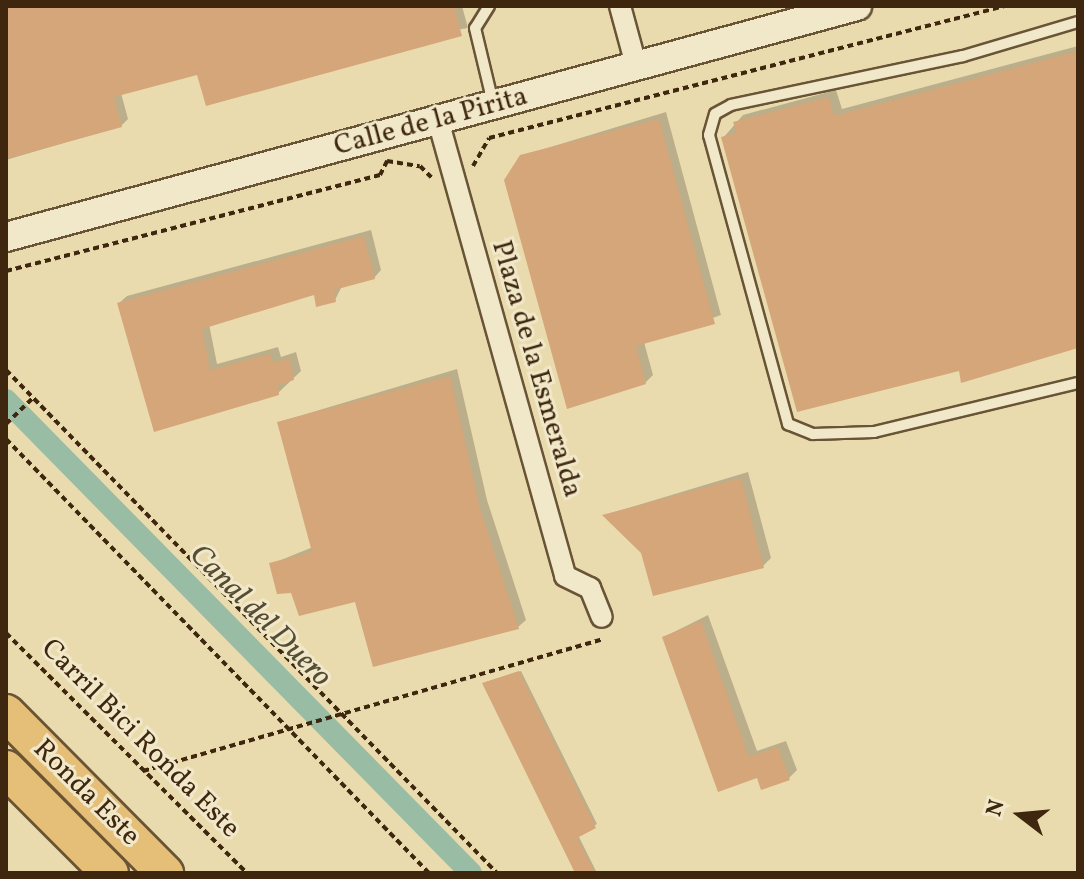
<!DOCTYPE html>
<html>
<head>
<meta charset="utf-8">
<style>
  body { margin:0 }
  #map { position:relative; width:1084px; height:879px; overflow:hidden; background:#eadbae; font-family:Vollkorn,serif }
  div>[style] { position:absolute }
  .shadow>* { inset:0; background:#0003 }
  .canal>* { height:22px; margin:-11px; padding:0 11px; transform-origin:11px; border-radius:11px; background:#99bca5 }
  .building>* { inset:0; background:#d4a679 }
  .path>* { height:4px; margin-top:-2px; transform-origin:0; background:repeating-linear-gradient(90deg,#3e270e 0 6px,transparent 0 10px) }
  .roads { filter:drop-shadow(2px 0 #695436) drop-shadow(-2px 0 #695436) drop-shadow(0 2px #695436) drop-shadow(0 -2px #695436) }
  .lane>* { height:10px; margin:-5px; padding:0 5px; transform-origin:5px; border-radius:5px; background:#f1e8ca }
  .street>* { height:20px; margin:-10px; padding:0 10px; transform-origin:10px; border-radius:10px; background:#f1e8ca }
  .secondary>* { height:28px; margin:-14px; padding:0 14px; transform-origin:14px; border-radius:14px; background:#f1e8ca }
  .highway>* { height:36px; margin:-18px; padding:0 18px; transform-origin:18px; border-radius:18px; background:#e5be77 }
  span { translate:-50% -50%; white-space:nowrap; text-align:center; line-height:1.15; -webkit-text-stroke:6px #f1e8ca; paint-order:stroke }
  .street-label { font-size:28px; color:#3e270e }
  .water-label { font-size:30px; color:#554c34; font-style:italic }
  .frame { position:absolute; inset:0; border:8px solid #3e270e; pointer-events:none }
  .north { position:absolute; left:980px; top:775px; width:80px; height:80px; -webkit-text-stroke:6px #f1e8ca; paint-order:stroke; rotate:286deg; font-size:22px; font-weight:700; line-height:32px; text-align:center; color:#3e270e }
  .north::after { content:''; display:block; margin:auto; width:28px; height:36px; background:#3e270e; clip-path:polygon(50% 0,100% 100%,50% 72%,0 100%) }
</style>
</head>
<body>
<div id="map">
  <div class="shadow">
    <i style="clip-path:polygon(6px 6px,462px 6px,468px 28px,198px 72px,121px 93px,128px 119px,121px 126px,6px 160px)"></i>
    <i style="clip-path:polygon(1078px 46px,1078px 346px,960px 369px,723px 138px,743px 115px,836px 90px,842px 109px)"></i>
    <i style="clip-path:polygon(666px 112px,721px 315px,644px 342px,653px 375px,645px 383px,521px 156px)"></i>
    <i style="clip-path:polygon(371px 230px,381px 270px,374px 278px,342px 286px,335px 300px,315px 293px,209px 324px,217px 364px,278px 347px,281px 357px,296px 352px,301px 371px,278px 393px,155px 429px,119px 303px,127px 296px)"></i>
    <i style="clip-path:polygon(457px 369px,487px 500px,526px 620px,518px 627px,292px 591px,271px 564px,313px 547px,279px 422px)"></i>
    <i style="clip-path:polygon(748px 472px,771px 558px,763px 566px,643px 552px,605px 515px)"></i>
    <i style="clip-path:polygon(708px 615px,757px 751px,786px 741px,797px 770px,789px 778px,758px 775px,664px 637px)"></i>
    <i style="clip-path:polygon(521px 671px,597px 824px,578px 835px,597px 873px,577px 873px,486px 682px)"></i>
  </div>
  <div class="canal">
    <i style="left:6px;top:400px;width:663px;rotate:45.49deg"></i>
  </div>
  <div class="building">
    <i style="clip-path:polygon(6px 6px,454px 6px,462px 36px,206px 106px,197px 75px,114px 97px,122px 127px,6px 159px)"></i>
    <i style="clip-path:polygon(1078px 51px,1078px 348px,961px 383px,959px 371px,797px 412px,721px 137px,737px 133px,733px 122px,829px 97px,834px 116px)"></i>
    <i style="clip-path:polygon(659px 119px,715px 324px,636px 346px,646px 384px,567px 409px,504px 180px,520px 155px)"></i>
    <i style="clip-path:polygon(364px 236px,375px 279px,334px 290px,336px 302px,316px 307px,314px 295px,202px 329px,210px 370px,270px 354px,274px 363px,289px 358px,294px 380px,278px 385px,279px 395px,154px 432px,117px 303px)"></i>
    <i style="clip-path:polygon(450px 376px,480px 508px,519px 629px,373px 667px,355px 602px,299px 616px,291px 593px,277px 594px,269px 563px,312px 552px,277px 422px)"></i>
    <i style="clip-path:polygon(741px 478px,764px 568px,653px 596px,641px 553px,602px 515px)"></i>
    <i style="clip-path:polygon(701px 621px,749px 757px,778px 747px,790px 780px,761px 790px,757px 778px,718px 792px,662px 637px)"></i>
    <i style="clip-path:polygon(519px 671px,596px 828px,577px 838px,595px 873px,575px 873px,482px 683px)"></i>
  </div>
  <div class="path">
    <i style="left:473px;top:166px;width:32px;rotate:-60deg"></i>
    <i style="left:489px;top:138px;width:533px;rotate:-14.35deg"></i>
    <i style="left:6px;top:271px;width:386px;rotate:-14.4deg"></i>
    <i style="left:380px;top:175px;width:16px;rotate:-63deg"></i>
    <i style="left:387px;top:161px;width:33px;rotate:9deg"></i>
    <i style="left:420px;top:166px;width:17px;rotate:45deg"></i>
    <i style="left:6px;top:370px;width:703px;rotate:45.69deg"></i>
    <i style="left:6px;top:424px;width:37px;rotate:-44deg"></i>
    <i style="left:6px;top:439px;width:606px;rotate:45.74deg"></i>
    <i style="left:6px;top:633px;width:340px;rotate:44.9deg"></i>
    <i style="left:143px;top:771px;width:479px;rotate:-16deg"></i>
  </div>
  <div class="roads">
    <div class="lane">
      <i style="left:489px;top:6px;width:26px;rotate:122deg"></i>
      <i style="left:475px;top:28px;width:77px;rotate:76.5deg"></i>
      <i style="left:1078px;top:22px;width:120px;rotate:163.5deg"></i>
      <i style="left:963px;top:56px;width:237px;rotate:168.1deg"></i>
      <i style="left:731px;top:105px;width:18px;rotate:151deg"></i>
      <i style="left:715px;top:114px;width:22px;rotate:106deg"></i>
      <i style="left:709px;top:135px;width:300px;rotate:74.7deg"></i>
      <i style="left:788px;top:424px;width:27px;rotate:22deg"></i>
      <i style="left:813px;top:434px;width:61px;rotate:-1.9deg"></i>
      <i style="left:874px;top:432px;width:210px;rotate:-13.5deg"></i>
    </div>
    <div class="street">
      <i style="left:620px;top:6px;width:61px;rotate:74.8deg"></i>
      <i style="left:438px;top:120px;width:473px;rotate:74.4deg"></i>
      <i style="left:565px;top:576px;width:28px;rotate:26deg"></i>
      <i style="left:590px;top:588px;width:31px;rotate:68deg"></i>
    </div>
    <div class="secondary">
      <i style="left:6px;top:237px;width:882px;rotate:-15.19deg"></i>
    </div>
    <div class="highway">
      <i style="left:6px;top:713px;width:226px;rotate:45.2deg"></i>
      <i style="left:6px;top:769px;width:147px;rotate:45deg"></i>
    </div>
  </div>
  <div class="street-label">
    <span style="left:431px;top:122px;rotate:-15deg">Calle de la Pirita</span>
    <span style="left:536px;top:369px;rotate:74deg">Plaza de la Esmeralda</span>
    <span style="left:140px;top:739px;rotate:45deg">Carril Bici Ronda Este</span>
    <span style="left:86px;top:793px;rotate:45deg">Ronda Este</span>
  </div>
  <div class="water-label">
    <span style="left:260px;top:616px;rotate:45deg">Canal del Duero</span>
  </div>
  <div class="frame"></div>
  <div class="north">N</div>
</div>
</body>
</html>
